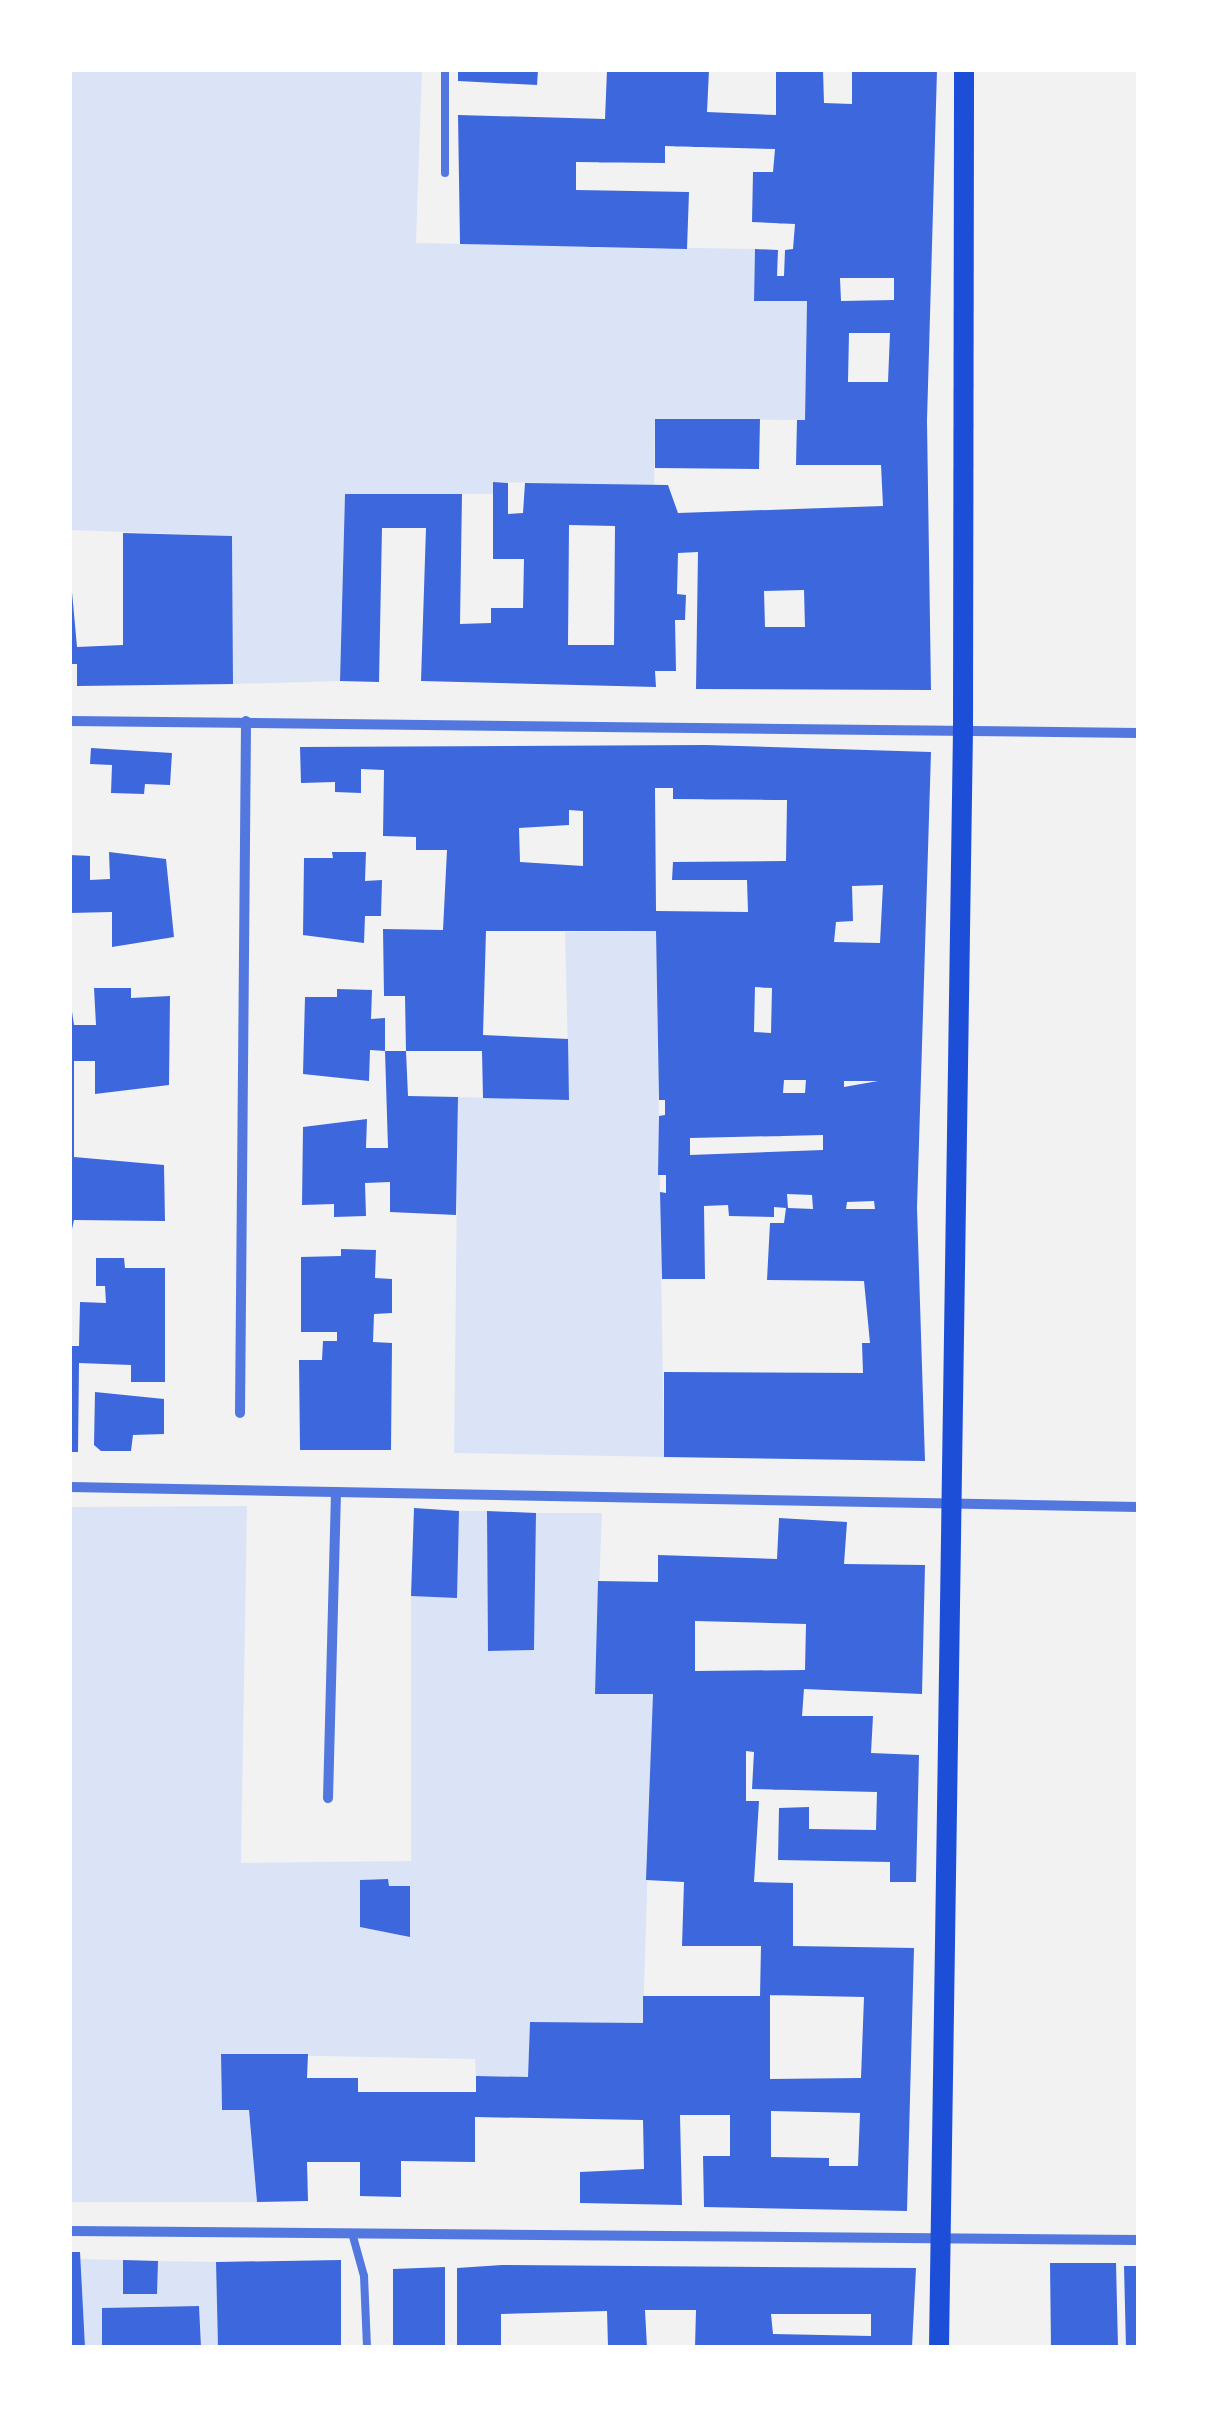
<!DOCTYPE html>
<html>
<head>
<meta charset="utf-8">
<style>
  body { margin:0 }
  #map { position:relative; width:1208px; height:2417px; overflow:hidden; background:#f2f2f2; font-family:Quicksand,sans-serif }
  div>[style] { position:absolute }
  .green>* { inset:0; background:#dbe4f7 }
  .building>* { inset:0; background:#3d67dc }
  .service>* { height:8px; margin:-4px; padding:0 4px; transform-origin:4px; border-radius:4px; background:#5277de }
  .minor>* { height:10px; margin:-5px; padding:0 5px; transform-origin:5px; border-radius:5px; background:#5277de }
  .secondary>* { height:20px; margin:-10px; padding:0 10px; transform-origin:10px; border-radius:10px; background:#1d4ed8 }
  span { translate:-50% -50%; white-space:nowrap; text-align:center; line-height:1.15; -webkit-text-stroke:8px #fff; paint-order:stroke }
  .frame { position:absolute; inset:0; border:72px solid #fff; pointer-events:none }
</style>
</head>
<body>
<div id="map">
  <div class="green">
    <i style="clip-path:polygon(70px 70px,422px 70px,416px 243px,755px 249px,754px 301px,807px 301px,805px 420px,655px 419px,654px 486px,494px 482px,493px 494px,345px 494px,340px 681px,233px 684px,232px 536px,70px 530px)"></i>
    <i style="clip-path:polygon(656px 931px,664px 1457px,454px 1453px,458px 1097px,569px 1100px,565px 932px)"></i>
    <i style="clip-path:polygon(evenodd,247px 1506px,241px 1863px,411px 1861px,411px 1596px,459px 1511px,487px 1511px,488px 1651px,534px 1649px,536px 1513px,602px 1513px,595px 1693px,653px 1694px,643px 2023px,530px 2022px,528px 2077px,476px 2076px,475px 2059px,221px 2054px,222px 2110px,249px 2110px,257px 2202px,70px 2202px,70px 1507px,247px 1506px,387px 1879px,389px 1886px,410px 1937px,360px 1926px,361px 1880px,387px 1879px)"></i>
    <i style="clip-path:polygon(80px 2259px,123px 2260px,123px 2294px,158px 2261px,216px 2262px,218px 2347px,201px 2347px,199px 2306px,102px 2308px,102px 2347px,85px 2347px)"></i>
  </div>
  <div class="building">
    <i style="clip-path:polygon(458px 70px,538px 70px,537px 85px,458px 81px)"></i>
    <i style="clip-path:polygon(evenodd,607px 70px,709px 70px,707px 112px,776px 115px,776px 70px,823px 70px,824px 103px,852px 104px,852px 70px,937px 70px,927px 421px,931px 690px,696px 689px,698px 552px,678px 553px,677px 594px,686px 595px,685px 620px,675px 620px,676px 671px,655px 671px,656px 687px,421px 681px,426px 528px,382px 528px,379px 682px,340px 681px,345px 494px,462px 494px,460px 624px,491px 623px,491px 608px,523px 608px,524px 559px,493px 559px,493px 482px,508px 483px,508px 514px,523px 513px,525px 483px,668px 485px,678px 513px,883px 506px,881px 465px,796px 465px,797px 420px,805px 420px,807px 301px,754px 301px,755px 249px,778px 250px,777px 276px,784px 276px,785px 250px,793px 249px,795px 224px,752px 222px,753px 172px,773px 172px,775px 149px,665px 146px,665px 163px,576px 162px,576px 190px,689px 192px,687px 249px,460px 244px,458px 115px,605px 119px,607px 70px,840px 278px,894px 278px,894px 300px,841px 301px,840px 278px,607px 70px,849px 333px,890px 333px,888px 382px,848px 382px,849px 333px,607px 70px,569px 525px,615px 526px,614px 645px,568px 645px,569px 525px,607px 70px,804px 590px,805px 627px,765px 627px,764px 591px,804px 590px)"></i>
    <i style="clip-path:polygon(655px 419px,760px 419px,759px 469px,655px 468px)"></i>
    <i style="clip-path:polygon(123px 533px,232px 536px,233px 684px,77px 686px,77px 664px,70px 664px,70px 570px,77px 647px,123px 645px)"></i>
    <i style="clip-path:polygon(evenodd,706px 745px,931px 752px,917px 1208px,925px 1461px,664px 1457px,664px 1372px,863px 1373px,862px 1343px,870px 1343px,864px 1281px,767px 1280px,770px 1223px,784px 1223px,786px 1208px,774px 1207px,774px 1217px,729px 1216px,728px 1205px,704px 1206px,705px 1279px,662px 1279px,660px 1192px,666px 1193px,666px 1175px,658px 1175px,659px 1116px,665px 1115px,665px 1100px,659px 1100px,656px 931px,486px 931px,483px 1035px,568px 1039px,569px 1100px,483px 1098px,482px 1051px,406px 1051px,405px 996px,384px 996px,383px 929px,443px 930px,447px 850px,416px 850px,416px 837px,383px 836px,384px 770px,361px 769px,361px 793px,335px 792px,335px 782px,301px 783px,300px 747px,706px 745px,655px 788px,673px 788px,673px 799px,787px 800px,786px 861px,673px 862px,672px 880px,747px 880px,748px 912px,656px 911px,655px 788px,706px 745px,569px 810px,583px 811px,583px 866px,520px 862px,519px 828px,569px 825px,569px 810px,706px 745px,883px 885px,880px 943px,834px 942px,836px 922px,853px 921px,852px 886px,883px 885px,706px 745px,755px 987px,772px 988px,771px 1033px,754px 1032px,755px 987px,706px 745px,784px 1080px,806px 1080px,805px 1093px,783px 1093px,784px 1080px,706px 745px,844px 1081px,878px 1081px,844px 1087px,844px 1081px,706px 745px,823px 1135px,823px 1150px,690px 1155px,690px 1138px,823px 1135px,706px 745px,787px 1194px,812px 1195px,813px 1209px,788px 1208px,787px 1194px,706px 745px,874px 1201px,875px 1209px,846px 1209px,847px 1202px,874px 1201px)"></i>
    <i style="clip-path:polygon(91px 748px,172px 753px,170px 785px,145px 784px,144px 794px,111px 793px,112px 765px,90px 764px)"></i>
    <i style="clip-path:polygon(109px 852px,166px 859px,174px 937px,112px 947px,112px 912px,70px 913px,70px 855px,90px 856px,90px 880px,110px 879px)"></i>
    <i style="clip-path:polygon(332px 852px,366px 852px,365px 881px,382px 880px,381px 916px,365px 916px,364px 943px,303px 935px,304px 858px,333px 858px)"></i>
    <i style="clip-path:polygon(94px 988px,131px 988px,131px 998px,170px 996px,169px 1085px,95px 1094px,95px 1061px,74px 1061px,74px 1157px,164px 1165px,165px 1221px,74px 1220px,70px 1238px,70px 998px,74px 1025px,96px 1025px)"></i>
    <i style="clip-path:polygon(337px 989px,372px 990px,371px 1019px,385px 1018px,385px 1051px,370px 1050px,369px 1081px,303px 1074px,305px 997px,337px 997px)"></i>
    <i style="clip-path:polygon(385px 1051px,406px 1051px,408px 1096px,458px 1097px,456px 1215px,390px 1212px,390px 1182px,365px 1183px,366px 1216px,334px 1217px,334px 1204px,302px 1205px,303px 1127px,367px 1119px,366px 1148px,388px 1148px)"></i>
    <i style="clip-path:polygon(341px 1249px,376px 1250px,375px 1278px,392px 1279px,392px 1313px,374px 1314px,373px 1342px,392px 1343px,391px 1450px,300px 1450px,299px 1360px,322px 1360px,323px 1341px,337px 1341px,337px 1332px,301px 1332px,301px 1257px,341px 1256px)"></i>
    <i style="clip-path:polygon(96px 1258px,124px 1258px,125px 1268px,165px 1268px,165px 1382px,131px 1382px,131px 1365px,79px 1363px,78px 1452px,70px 1452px,70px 1346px,79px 1346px,80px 1302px,106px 1303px,105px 1286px,96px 1286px)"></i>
    <i style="clip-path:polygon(95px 1392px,164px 1399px,164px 1434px,133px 1435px,131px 1451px,101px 1451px,94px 1445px)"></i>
    <i style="clip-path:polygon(414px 1508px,459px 1511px,457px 1598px,411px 1596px)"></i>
    <i style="clip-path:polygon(487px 1511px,536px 1513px,534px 1650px,488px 1651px)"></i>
    <i style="clip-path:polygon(evenodd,779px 1518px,847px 1522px,844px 1564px,925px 1565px,922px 1694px,804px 1689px,802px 1716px,873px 1716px,871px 1753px,919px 1755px,916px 1882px,890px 1882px,890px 1862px,778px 1860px,779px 1808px,809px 1807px,809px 1829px,876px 1830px,877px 1792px,752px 1789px,754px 1752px,746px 1751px,746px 1801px,759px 1801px,754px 1882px,793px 1883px,793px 1946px,914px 1948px,907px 2211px,704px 2207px,703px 2156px,730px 2156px,730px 2115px,680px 2115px,682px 2205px,580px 2203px,580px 2172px,644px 2169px,643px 2120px,475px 2117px,475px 2162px,401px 2161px,401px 2197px,360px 2196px,360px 2162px,307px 2162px,308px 2201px,257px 2202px,249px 2110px,222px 2110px,221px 2054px,308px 2054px,307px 2078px,358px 2078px,358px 2092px,476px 2092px,476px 2076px,528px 2077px,530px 2022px,643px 2023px,643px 1996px,760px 1996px,761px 1946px,682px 1946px,684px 1882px,646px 1880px,653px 1694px,595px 1694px,598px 1581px,658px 1582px,658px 1555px,777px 1559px,779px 1518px,695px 1621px,806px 1624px,805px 1670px,695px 1671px,695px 1621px,779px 1518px,770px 1995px,864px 1997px,861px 2078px,770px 2079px,770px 1995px,779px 1518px,771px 2111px,860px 2113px,858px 2166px,829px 2166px,829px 2158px,771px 2157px,771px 2111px)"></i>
    <i style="clip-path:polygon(388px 1879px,389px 1886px,410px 1886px,410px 1937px,360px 1927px,360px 1880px)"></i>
    <i style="clip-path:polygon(70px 2252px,80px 2252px,85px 2347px,70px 2347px)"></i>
    <i style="clip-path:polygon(123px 2260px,158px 2261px,157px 2294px,123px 2294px)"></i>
    <i style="clip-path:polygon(341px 2260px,341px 2347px,218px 2347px,216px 2262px)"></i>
    <i style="clip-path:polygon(1050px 2263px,1116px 2263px,1118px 2347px,1051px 2347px)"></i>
    <i style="clip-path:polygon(evenodd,502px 2265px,916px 2268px,912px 2347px,695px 2347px,696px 2310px,645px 2310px,647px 2347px,608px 2347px,607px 2311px,501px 2314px,501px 2347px,457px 2347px,457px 2268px,502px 2265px,771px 2314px,871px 2314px,871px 2336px,773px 2334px,771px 2314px)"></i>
    <i style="clip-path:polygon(1124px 2266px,1138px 2266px,1138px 2347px,1126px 2347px)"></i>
    <i style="clip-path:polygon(445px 2267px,445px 2347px,393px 2347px,393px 2269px)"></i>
    <i style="clip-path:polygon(199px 2306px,201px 2347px,102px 2347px,102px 2308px)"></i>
  </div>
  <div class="service">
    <i style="left:445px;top:70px;width:103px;rotate:90deg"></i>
    <i style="left:352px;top:2233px;width:45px;rotate:74.4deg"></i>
    <i style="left:364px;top:2276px;width:71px;rotate:87.6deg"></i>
  </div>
  <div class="minor">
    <i style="left:70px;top:721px;width:1068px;rotate:0.64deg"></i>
    <i style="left:240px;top:1413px;width:692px;rotate:-89.5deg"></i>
    <i style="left:70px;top:1487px;width:1068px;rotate:1.07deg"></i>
    <i style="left:328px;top:1798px;width:305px;rotate:-88.5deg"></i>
    <i style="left:70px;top:2231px;width:1068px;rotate:0.48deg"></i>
  </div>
  <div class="secondary">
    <i style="left:939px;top:2347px;width:1618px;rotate:-89.15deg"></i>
    <i style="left:963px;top:729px;width:659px;rotate:-89.91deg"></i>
  </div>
  <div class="frame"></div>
</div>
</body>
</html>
